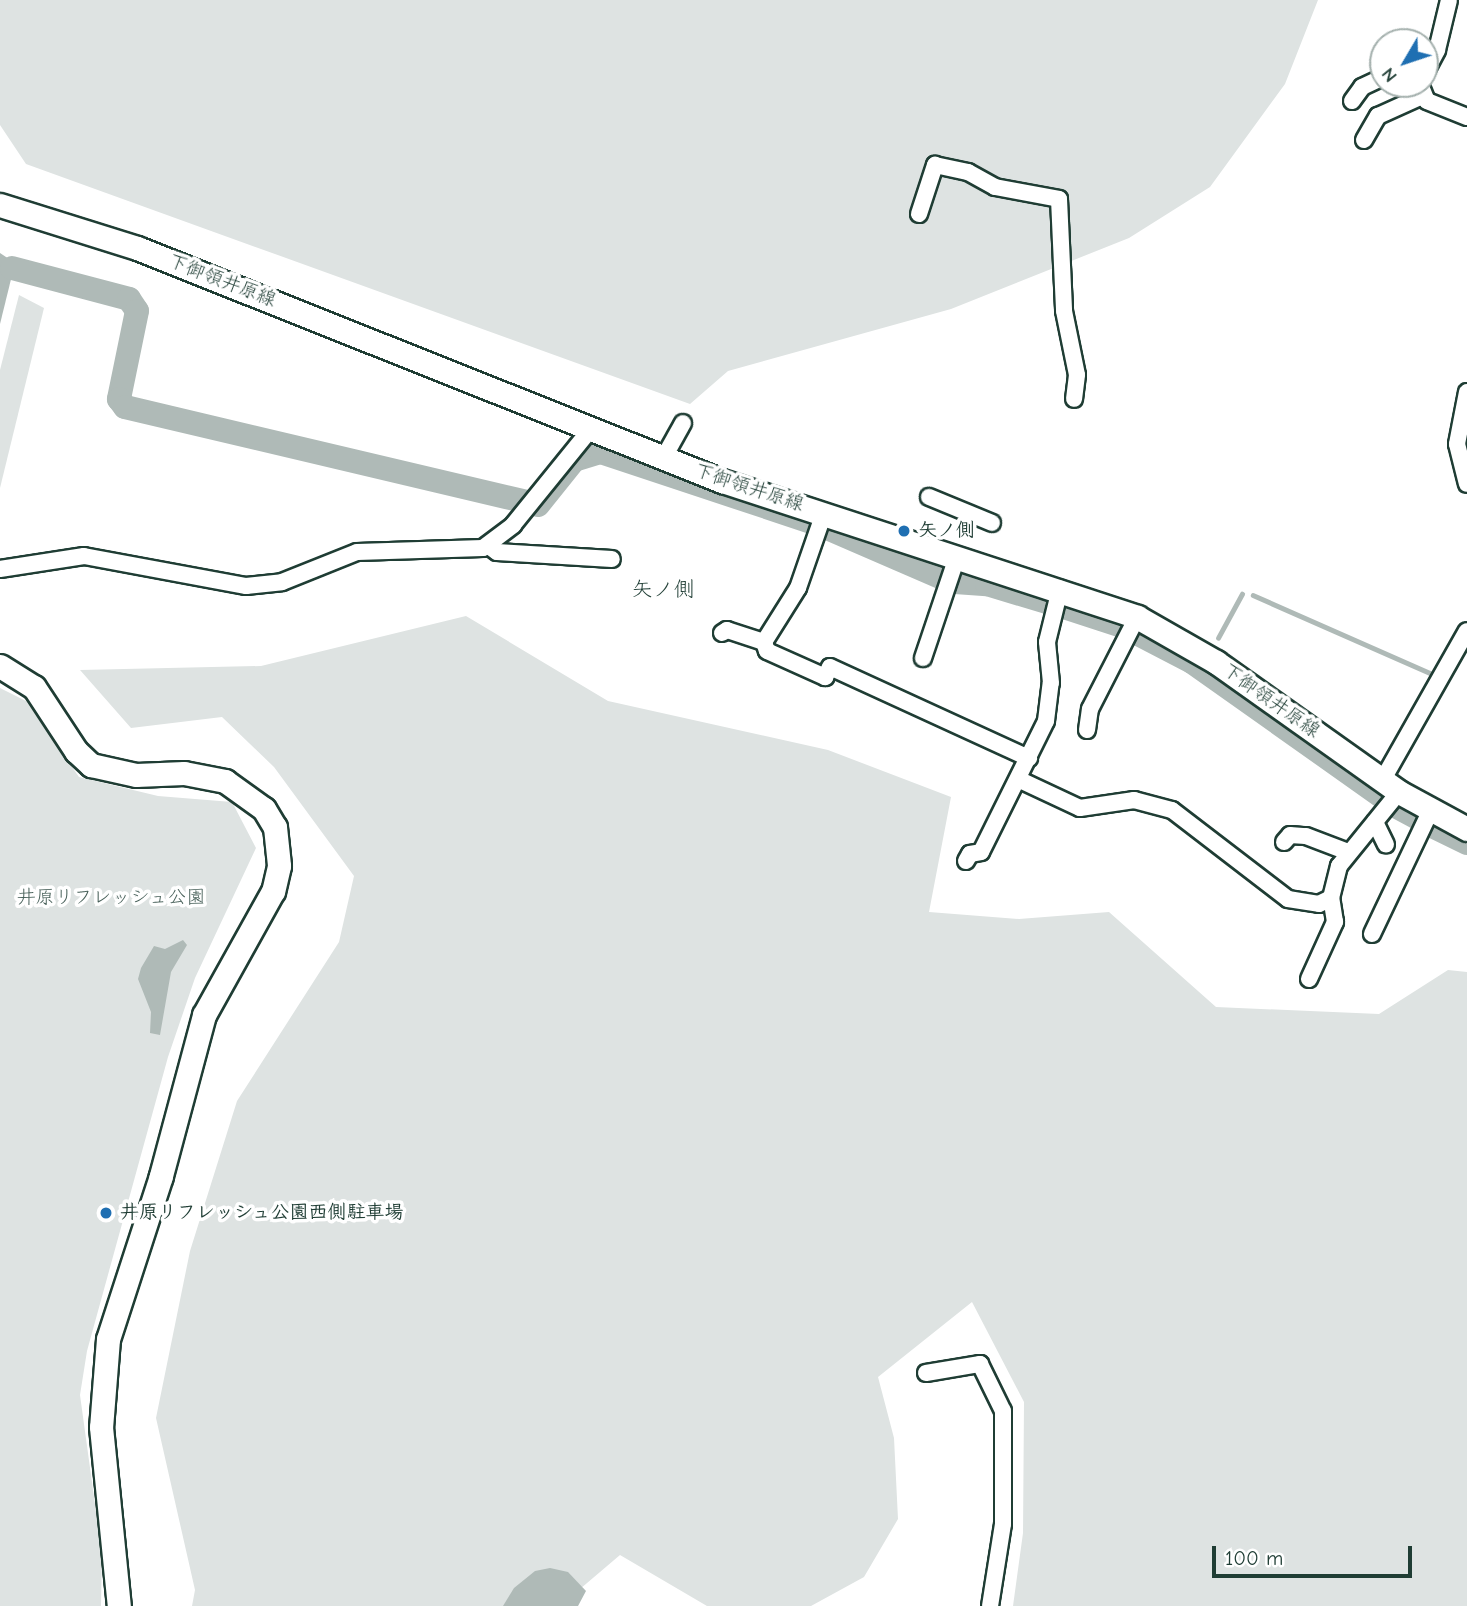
<!DOCTYPE html>
<html>
<head>
<meta charset="utf-8">
<style>
  body { margin:0 }
  #map { position:relative; width:1467px; height:1606px; overflow:hidden; background:#fff; font-family:"Comic Neue","Klee One",sans-serif }
  div>[style] { position:absolute }
  .green>* { inset:0; background:#dee3e2 }
  .water>* { inset:0; background:#afbab7 }
  .stream>* { height:4.5px; margin:-2.25px; padding:0 2.25px; transform-origin:2.25px; border-radius:2.25px; background:#afbab7 }
  .river>* { height:24px; margin:-12px; padding:0 12px; transform-origin:12px; border-radius:12px; background:#afbab7 }
  .roads { filter:drop-shadow(2px 0 #1f3d34) drop-shadow(-2px 0 #1f3d34) drop-shadow(0 2px #1f3d34) drop-shadow(0 -2px #1f3d34) }
  .street>* { height:16px; margin:-8px; padding:0 8px; transform-origin:8px; border-radius:8px; background:#fff }
  .secondary>* { height:23px; margin:-11.5px; padding:0 11.5px; transform-origin:11.5px; border-radius:11.5px; background:#fff }
  .dots>* { width:19px; height:19px; translate:-50% -50%; box-sizing:border-box; border:4px solid #fff; border-radius:50% }
  span { translate:-50% -50%; white-space:nowrap; text-align:center; line-height:1.15; -webkit-text-stroke:7px #fff; paint-order:stroke }
  .street-label { font-size:19px; color:#1f3d34 }
  .poi-label { font-size:19px; color:#1f3d34; font-weight:700 }
  .left { translate:0 -50%; text-align:left }
  .park-label { font-size:19px; color:#455e57 }
  .neighbourhood-label { font-size:21px; color:#1f3d34 }
  .north { position:absolute; left:1369px; top:28px; width:70px; height:70px; box-sizing:border-box; background:#fff; border:2px solid #a5b1ae; border-radius:50%; rotate:231deg; font-size:19px; font-weight:700; line-height:28px; text-align:center; color:#1f3d34 }
  .north::after { content:''; display:block; margin:auto; width:24px; height:32px; background:#1f6fb2; clip-path:polygon(50% 0,100% 100%,50% 72%,0 100%) }
  .scale { position:absolute; left:1212px; top:1546px; width:200px; height:32px; box-sizing:border-box; border:4px solid #1f3d34; border-top:0; padding-left:9px; font-size:21px; line-height:24px; white-space:nowrap; color:#1f3d34; -webkit-text-stroke:5px #fff; paint-order:stroke }
</style>
</head>
<body>
<div id="map">
  <div class="green">
    <i style="clip-path:polygon(0 0,1318px 0,1285px 84px,1210px 187px,1129px 238px,951px 309px,728px 371px,690px 404px,26px 164px,0 125px)"></i>
    <i style="clip-path:polygon(19px 295px,44px 308px,0 488px,0 370px)"></i>
    <i style="clip-path:polygon(466px 616px,608px 701px,828px 750px,951px 797px,929px 912px,1019px 919px,1109px 912px,1216px 1007px,1379px 1014px,1448px 970px,1467px 972px,1467px 1606px,1013px 1606px,1023px 1533px,1024px 1402px,972px 1302px,878px 1377px,894px 1438px,898px 1519px,864px 1577px,811px 1606px,707px 1606px,620px 1555px,560px 1606px,192px 1606px,195px 1590px,156px 1418px,190px 1251px,237px 1101px,339px 942px,354px 876px,274px 767px,222px 717px,131px 728px,80px 670px,261px 666px)"></i>
    <i style="clip-path:polygon(0 688px,26px 701px,79px 777px,158px 796px,232px 802px,256px 848px,195px 978px,168px 1057px,87px 1351px,80px 1395px,102px 1555px,101px 1606px,0 1606px)"></i>
  </div>
  <div class="water">
    <i style="clip-path:polygon(0 253px,15px 263px,0 324px)"></i>
    <i style="clip-path:polygon(183px 940px,187px 945px,171px 972px,160px 1035px,150px 1033px,151px 1012px,138px 979px,141px 968px,154px 946px,165px 949px)"></i>
    <i style="clip-path:polygon(550px 1568px,568px 1572px,586px 1591px,578px 1606px,503px 1606px,514px 1588px,535px 1571px)"></i>
  </div>
  <div class="stream">
    <i style="left:1253px;top:595px;width:198px;rotate:23.8deg"></i>
    <i style="left:1434px;top:675px;width:4px;rotate:-63deg"></i>
    <i style="left:1218px;top:638px;width:50px;rotate:-61.4deg"></i>
  </div>
  <div class="river">
    <i style="left:12px;top:268px;width:121px;rotate:14.8deg"></i>
    <i style="left:129px;top:299px;width:14px;rotate:56deg"></i>
    <i style="left:137px;top:311px;width:90px;rotate:101.6deg"></i>
    <i style="left:119px;top:399px;width:10px;rotate:53deg"></i>
    <i style="left:125px;top:407px;width:424px;rotate:13.3deg"></i>
    <i style="left:538px;top:505px;width:58px;rotate:-51.3deg"></i>
    <i style="left:574px;top:460px;width:28px;rotate:-17deg"></i>
    <i style="left:601px;top:452px;width:225px;rotate:18.4deg"></i>
    <i style="left:827px;top:528px;width:129px;rotate:23.4deg"></i>
    <i style="left:955px;top:582px;width:32px;rotate:4deg"></i>
    <i style="left:987px;top:584px;width:66px;rotate:16.8deg"></i>
    <i style="left:1061px;top:606px;width:67px;rotate:18.2deg"></i>
    <i style="left:1125px;top:627px;width:76px;rotate:27.6deg"></i>
    <i style="left:1192px;top:662px;width:239px;rotate:35.3deg"></i>
    <i style="left:1397px;top:807px;width:27px;rotate:28deg"></i>
    <i style="left:1430px;top:825px;width:41px;rotate:25.9deg"></i>
  </div>
  <div class="roads">
    <div class="street">
      <i style="left:1425px;top:73px;width:26px;rotate:-62deg"></i>
      <i style="left:1437px;top:50px;width:51px;rotate:-76.5deg"></i>
      <i style="left:1420px;top:84px;width:18px;rotate:68deg"></i>
      <i style="left:1427px;top:101px;width:43px;rotate:21.8deg"></i>
      <i style="left:1352px;top:101px;width:17px;rotate:-54deg"></i>
      <i style="left:1362px;top:87px;width:23px;rotate:-25deg"></i>
      <i style="left:1364px;top:140px;width:28px;rotate:-60deg"></i>
      <i style="left:1378px;top:116px;width:48px;rotate:-24.4deg"></i>
      <i style="left:919px;top:214px;width:52px;rotate:-71.9deg"></i>
      <i style="left:935px;top:165px;width:34px;rotate:12deg"></i>
      <i style="left:968px;top:172px;width:31px;rotate:29deg"></i>
      <i style="left:995px;top:187px;width:65px;rotate:10.6deg"></i>
      <i style="left:1059px;top:199px;width:112px;rotate:87.4deg"></i>
      <i style="left:1064px;top:311px;width:65px;rotate:78.5deg"></i>
      <i style="left:1077px;top:375px;width:24px;rotate:97deg"></i>
      <i style="left:1467px;top:392px;width:53px;rotate:100.9deg"></i>
      <i style="left:1457px;top:444px;width:41px;rotate:76deg"></i>
      <i style="left:663px;top:459px;width:41px;rotate:-60.9deg"></i>
      <i style="left:929px;top:497px;width:68px;rotate:22.4deg"></i>
      <i style="left:489px;top:546px;width:10px;rotate:37deg"></i>
      <i style="left:497px;top:552px;width:115px;rotate:3.5deg"></i>
      <i style="left:0;top:569px;width:85px;rotate:-8.8deg"></i>
      <i style="left:84px;top:556px;width:165px;rotate:10.5deg"></i>
      <i style="left:246px;top:586px;width:36px;rotate:-6deg"></i>
      <i style="left:282px;top:582px;width:81px;rotate:-21.8deg"></i>
      <i style="left:357px;top:552px;width:126px;rotate:-1.8deg"></i>
      <i style="left:483px;top:548px;width:38px;rotate:-37deg"></i>
      <i style="left:513px;top:525px;width:121px;rotate:-51deg"></i>
      <i style="left:722px;top:633px;width:6px;rotate:-31deg"></i>
      <i style="left:727px;top:630px;width:39px;rotate:18deg"></i>
      <i style="left:764px;top:642px;width:9px;rotate:72deg"></i>
      <i style="left:767px;top:651px;width:64px;rotate:24.1deg"></i>
      <i style="left:825px;top:677px;width:11px;rotate:-63deg"></i>
      <i style="left:830px;top:667px;width:219px;rotate:24.6deg"></i>
      <i style="left:764px;top:642px;width:64px;rotate:-57.8deg"></i>
      <i style="left:798px;top:588px;width:79px;rotate:-70.9deg"></i>
      <i style="left:923px;top:658px;width:107px;rotate:-71.4deg"></i>
      <i style="left:1087px;top:730px;width:21px;rotate:-82deg"></i>
      <i style="left:1090px;top:709px;width:103px;rotate:-62.9deg"></i>
      <i style="left:1020px;top:780px;width:66px;rotate:25deg"></i>
      <i style="left:1080px;top:808px;width:55px;rotate:-8.4deg"></i>
      <i style="left:1134px;top:800px;width:39px;rotate:15deg"></i>
      <i style="left:1172px;top:810px;width:146px;rotate:37.5deg"></i>
      <i style="left:1288px;top:899px;width:31px;rotate:9deg"></i>
      <i style="left:1319px;top:904px;width:13px;rotate:-27deg"></i>
      <i style="left:1382px;top:781px;width:172px;rotate:-60.5deg"></i>
      <i style="left:1375px;top:822px;width:25px;rotate:64deg"></i>
      <i style="left:1284px;top:842px;width:9px;rotate:-49deg"></i>
      <i style="left:1290px;top:835px;width:16px;rotate:4deg"></i>
      <i style="left:1306px;top:836px;width:45px;rotate:20.9deg"></i>
      <i style="left:966px;top:861px;width:8px;rotate:-60deg"></i>
      <i style="left:970px;top:854px;width:11px;rotate:-10deg"></i>
      <i style="left:981px;top:852px;width:146px;rotate:-63.6deg"></i>
      <i style="left:1046px;top:721px;width:38px;rotate:-83deg"></i>
      <i style="left:1051px;top:683px;width:41px;rotate:-95.6deg"></i>
      <i style="left:1047px;top:642px;width:55px;rotate:-76.2deg"></i>
      <i style="left:1372px;top:934px;width:137px;rotate:-64.6deg"></i>
      <i style="left:1309px;top:979px;width:63px;rotate:-65.5deg"></i>
      <i style="left:1335px;top:922px;width:24px;rotate:-99deg"></i>
      <i style="left:1331px;top:898px;width:33px;rotate:-76deg"></i>
      <i style="left:1339px;top:866px;width:95px;rotate:-51deg"></i>
      <i style="left:926px;top:1373px;width:55px;rotate:-9.5deg"></i>
      <i style="left:980px;top:1364px;width:52px;rotate:63.9deg"></i>
      <i style="left:1003px;top:1411px;width:113px;rotate:90deg"></i>
      <i style="left:1003px;top:1524px;width:83px;rotate:99deg"></i>
    </div>
    <div class="secondary">
      <i style="left:0;top:205px;width:144px;rotate:17.4deg"></i>
      <i style="left:137px;top:248px;width:630px;rotate:21.72deg"></i>
      <i style="left:722px;top:481px;width:437px;rotate:18.1deg"></i>
      <i style="left:1137px;top:617px;width:91px;rotate:29.7deg"></i>
      <i style="left:1216px;top:662px;width:224px;rotate:35.4deg"></i>
      <i style="left:1399px;top:792px;width:77px;rotate:28.6deg"></i>
      <i style="left:0;top:666px;width:40px;rotate:32deg"></i>
      <i style="left:34px;top:687px;width:77px;rotate:56.7deg"></i>
      <i style="left:76px;top:751px;width:21px;rotate:43deg"></i>
      <i style="left:91px;top:765px;width:46px;rotate:12.5deg"></i>
      <i style="left:136px;top:775px;width:48px;rotate:-2.4deg"></i>
      <i style="left:184px;top:773px;width:42px;rotate:11deg"></i>
      <i style="left:225px;top:781px;width:48px;rotate:35.7deg"></i>
      <i style="left:264px;top:809px;width:21px;rotate:59deg"></i>
      <i style="left:275px;top:827px;width:39px;rotate:84deg"></i>
      <i style="left:279px;top:866px;width:26px;rotate:103deg"></i>
      <i style="left:273px;top:891px;width:142px;rotate:119.1deg"></i>
      <i style="left:204px;top:1015px;width:167px;rotate:105deg"></i>
      <i style="left:161px;top:1176px;width:171px;rotate:108deg"></i>
      <i style="left:108px;top:1339px;width:88px;rotate:94.5deg"></i>
      <i style="left:101px;top:1427px;width:180px;rotate:84.3deg"></i>
    </div>
  </div>
  <div class="dots">
    <i style="left:904px;top:531px;background:#1f6fb2"></i>
    <i style="left:106px;top:1213px;background:#1f6fb2"></i>
  </div>
  <div class="street-label">
    <span style="left:222px;top:281px;rotate:21deg">下御領井原線</span>
    <span style="left:749px;top:488px;rotate:18deg">下御領井原線</span>
    <span style="left:1271px;top:701px;rotate:35deg">下御領井原線</span>
  </div>
  <div class="poi-label">
    <span class="left" style="left:918px;top:531px">矢ノ側</span>
    <span class="left" style="left:120px;top:1213px">井原リフレッシュ公園西側駐車場</span>
  </div>
  <div class="park-label">
    <span style="left:111px;top:898px">井原リフレッシュ公園</span>
  </div>
  <div class="neighbourhood-label">
    <span style="left:663px;top:589px">矢ノ側</span>
  </div>
  <div class="north">N</div>
  <div class="scale">100 m</div>
</div>
</body>
</html>
